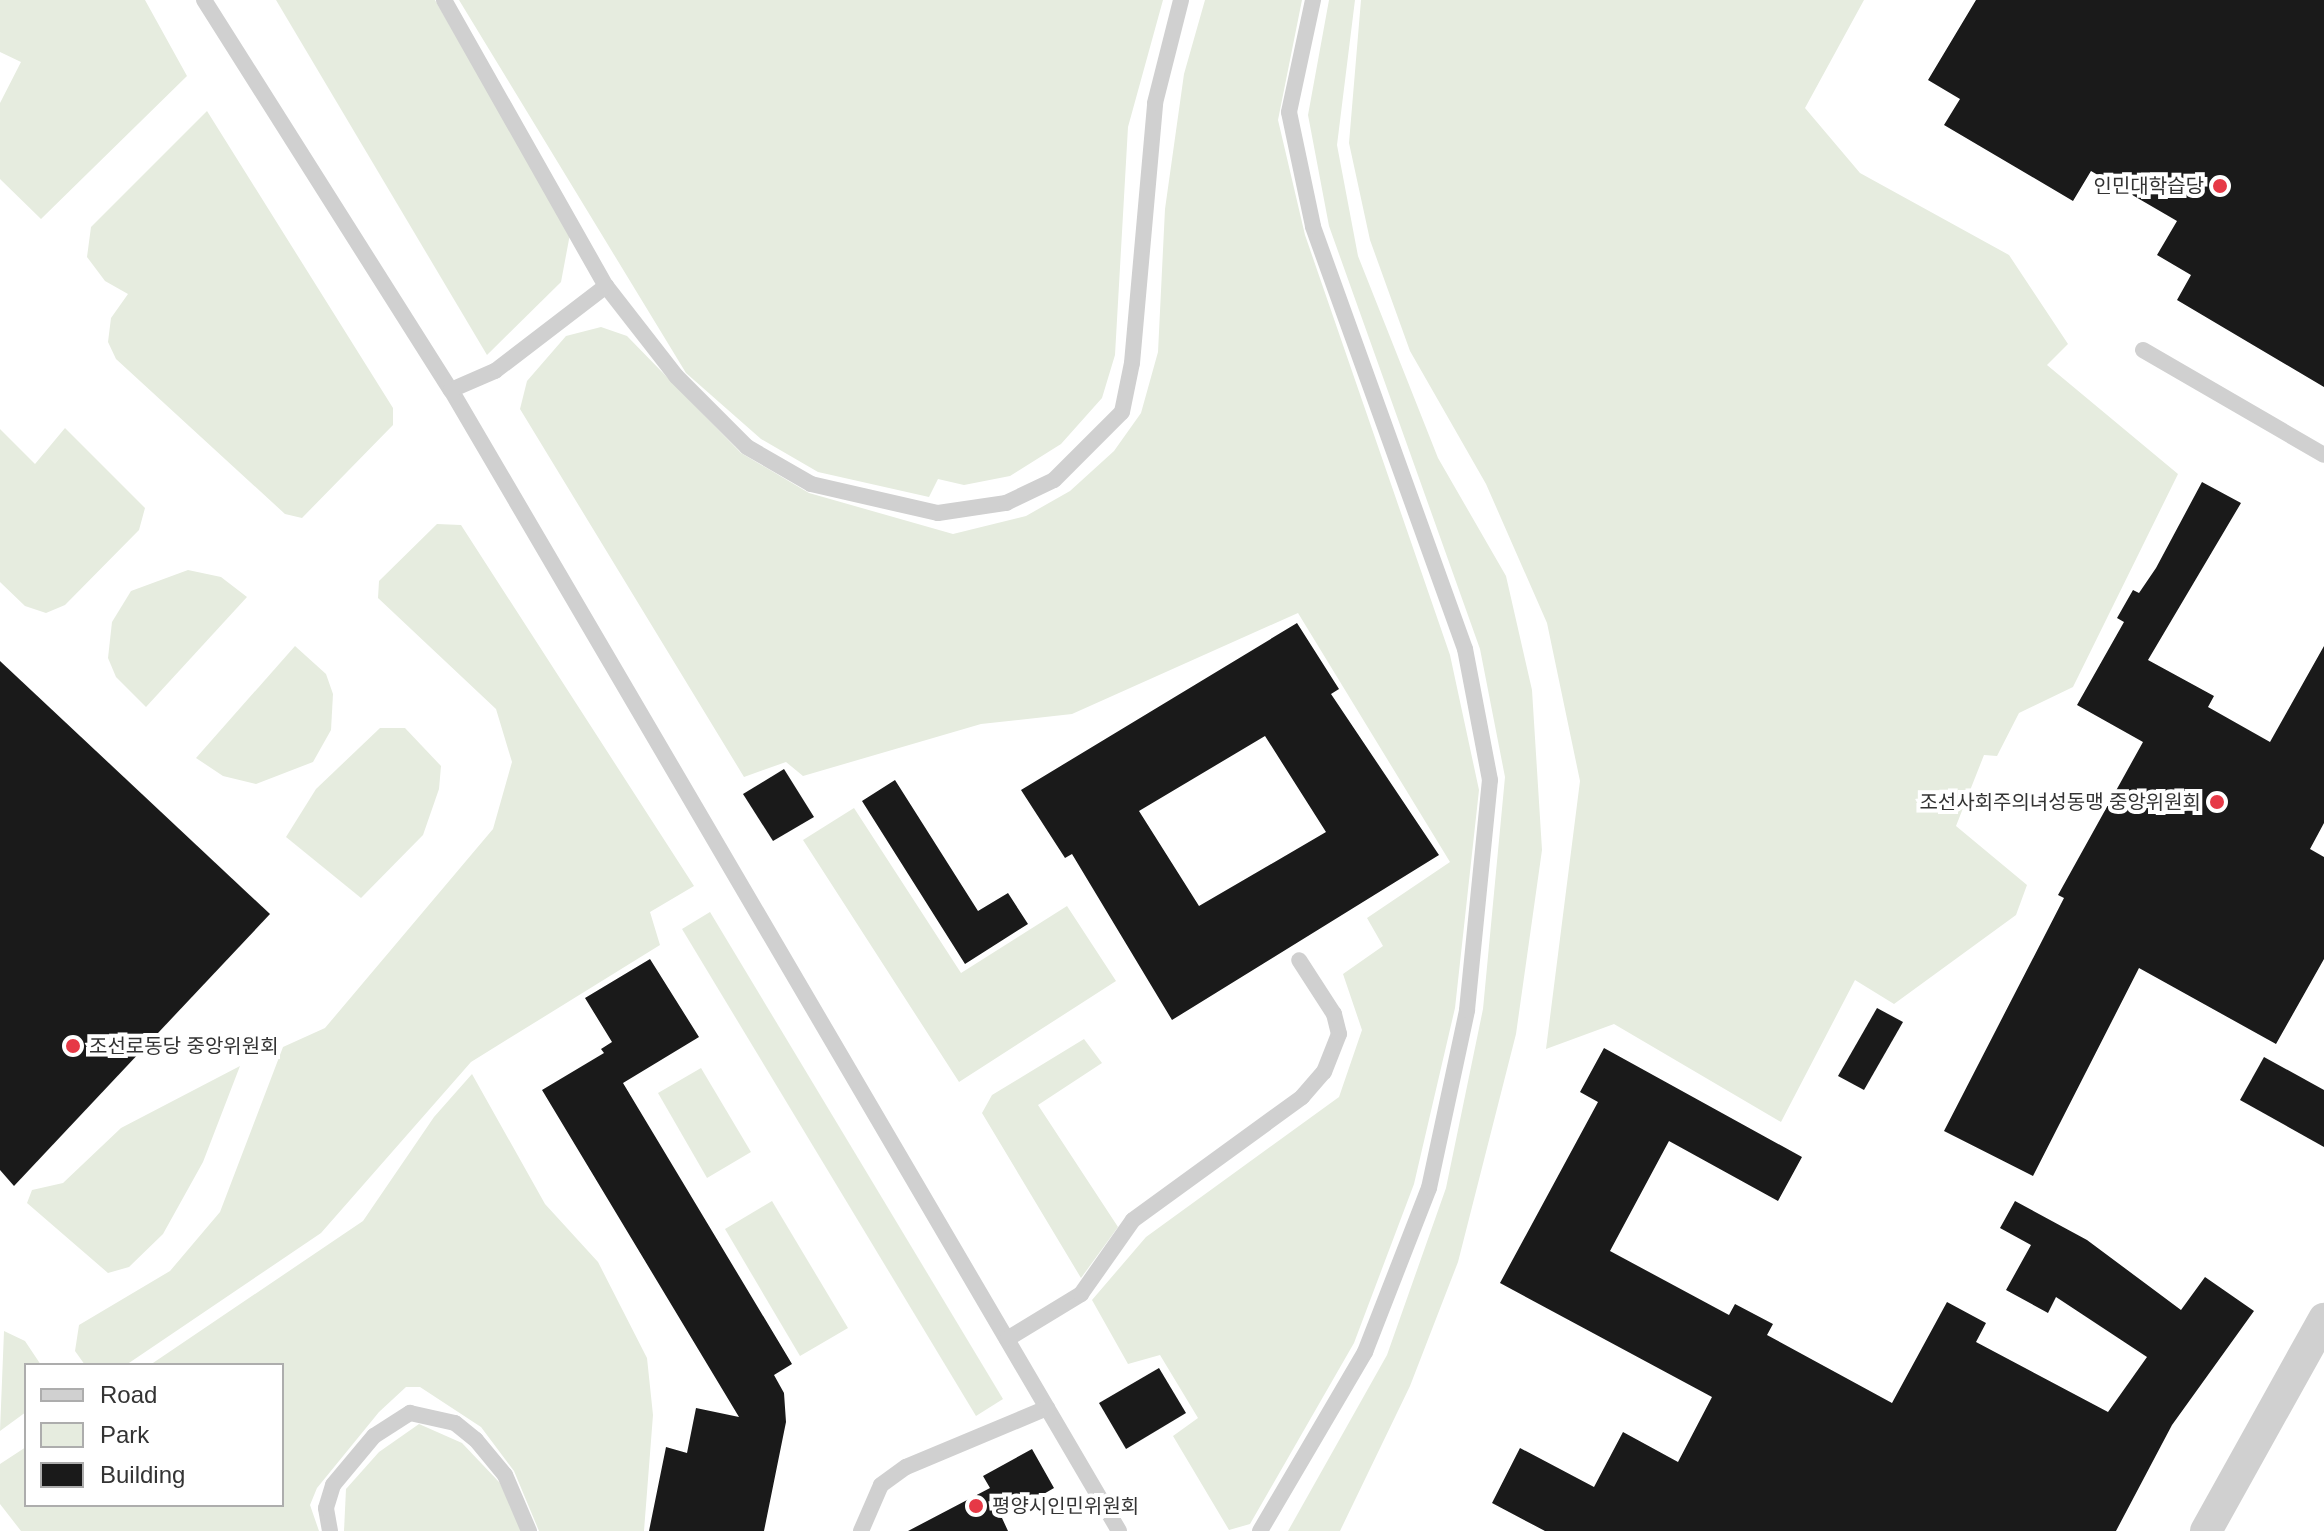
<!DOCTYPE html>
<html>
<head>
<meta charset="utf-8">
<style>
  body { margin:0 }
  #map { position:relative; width:2324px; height:1531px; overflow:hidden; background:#fff; font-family:Helvetica,"Noto Sans KR",sans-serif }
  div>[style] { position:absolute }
  .green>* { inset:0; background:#e6ecdf }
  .building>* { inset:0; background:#1a1a1a }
  .service>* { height:16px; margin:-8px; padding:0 8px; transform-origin:8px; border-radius:8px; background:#d0d0d0 }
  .minor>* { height:32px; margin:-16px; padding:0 16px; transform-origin:16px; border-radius:16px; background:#d0d0d0 }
  .dots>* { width:22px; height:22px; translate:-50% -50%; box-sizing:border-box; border:4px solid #fff; border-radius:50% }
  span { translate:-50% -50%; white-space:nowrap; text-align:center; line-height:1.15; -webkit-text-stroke:8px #fff; paint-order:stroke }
  .poi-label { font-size:20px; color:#333 }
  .right { translate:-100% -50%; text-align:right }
  .left { translate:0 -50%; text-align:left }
  .legend { position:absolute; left:24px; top:1363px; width:260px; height:144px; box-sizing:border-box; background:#fff; border:2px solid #adadad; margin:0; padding:10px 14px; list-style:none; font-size:24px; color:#333 }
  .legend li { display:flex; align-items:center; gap:16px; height:40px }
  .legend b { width:40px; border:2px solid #adadad }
</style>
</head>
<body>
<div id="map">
  <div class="green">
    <i style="clip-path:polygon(0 0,145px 0,187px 76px,41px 219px,0 179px,0 103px,21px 62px,0 52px)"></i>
    <i style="clip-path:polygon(276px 0,435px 0,570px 234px,561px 282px,487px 355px)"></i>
    <i style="clip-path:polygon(459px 0,1163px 0,1128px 127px,1115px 355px,1102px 398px,1061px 444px,1010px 476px,964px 485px,938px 479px,929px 497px,818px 472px,761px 439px,686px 373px)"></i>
    <i style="clip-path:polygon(1205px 0,1302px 0,1278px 120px,1305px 235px,1450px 655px,1479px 790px,1455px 1008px,1414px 1184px,1354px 1343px,1250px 1524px,1229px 1530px,1173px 1436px,1198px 1418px,1160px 1355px,1128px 1364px,1092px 1300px,1146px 1237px,1339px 1097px,1362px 1030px,1343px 974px,1383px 946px,1367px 918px,1450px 862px,1298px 613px,1072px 714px,981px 724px,803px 776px,786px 762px,744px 777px,520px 409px,527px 381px,566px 336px,601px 327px,627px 336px,741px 453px,809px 493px,953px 534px,1026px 516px,1070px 491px,1114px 451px,1141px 413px,1158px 352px,1165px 209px,1184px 74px)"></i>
    <i style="clip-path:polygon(1329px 0,1355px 0,1337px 145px,1358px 256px,1438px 458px,1506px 576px,1532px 690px,1542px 850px,1516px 1034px,1458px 1262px,1410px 1386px,1340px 1531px,1288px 1531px,1387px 1355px,1446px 1188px,1483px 1009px,1505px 777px,1480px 649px,1329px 226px,1308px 115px)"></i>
    <i style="clip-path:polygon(1361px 0,1864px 0,1805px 108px,1860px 173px,2009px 255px,2068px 344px,2047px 365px,2178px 474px,2073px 687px,2019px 713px,1997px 756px,1984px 755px,1956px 826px,2027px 885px,2016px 915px,1894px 1004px,1855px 980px,1781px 1122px,1614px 1024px,1546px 1049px,1580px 781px,1547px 623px,1486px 484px,1410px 351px,1370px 240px,1349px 143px)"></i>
    <i style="clip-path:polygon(207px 111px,393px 408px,393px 425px,302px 518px,285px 514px,116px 359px,108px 342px,111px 318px,128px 294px,105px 281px,87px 257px,91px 227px)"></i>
    <i style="clip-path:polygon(65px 428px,145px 508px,139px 530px,65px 605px,46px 613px,25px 606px,0 582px,0 429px,35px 464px)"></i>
    <i style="clip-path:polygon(437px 524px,461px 525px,694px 886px,650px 912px,660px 945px,471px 1062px,321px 1233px,126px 1365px,85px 1365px,75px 1351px,79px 1325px,170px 1271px,220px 1212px,283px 1047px,325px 1028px,493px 829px,512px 762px,496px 709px,378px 598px,379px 581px)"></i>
    <i style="clip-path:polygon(188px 570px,221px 577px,247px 597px,146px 707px,116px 677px,108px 658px,112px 622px,131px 591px)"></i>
    <i style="clip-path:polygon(295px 646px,326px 674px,333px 694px,331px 730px,313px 762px,256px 784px,223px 776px,196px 758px)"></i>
    <i style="clip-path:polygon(380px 728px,405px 728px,441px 766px,439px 789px,423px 835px,361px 898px,286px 837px,316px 789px)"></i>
    <i style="clip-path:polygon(854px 808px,961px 973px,1067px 906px,1116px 981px,959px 1082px,803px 840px)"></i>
    <i style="clip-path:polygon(710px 912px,1003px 1399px,976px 1416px,682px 929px)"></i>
    <i style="clip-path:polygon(1084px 1039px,1102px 1063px,1038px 1105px,1118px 1227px,1081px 1278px,982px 1113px,992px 1095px)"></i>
    <i style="clip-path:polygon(240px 1066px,203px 1162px,163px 1234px,129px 1267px,108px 1273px,27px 1203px,32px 1190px,63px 1183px,121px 1128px)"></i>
    <i style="clip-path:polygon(701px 1068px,751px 1152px,707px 1178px,658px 1093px)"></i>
    <i style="clip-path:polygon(472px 1074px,545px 1204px,598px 1262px,647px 1358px,653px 1415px,644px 1531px,539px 1531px,514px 1471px,481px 1427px,420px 1387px,406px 1387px,379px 1412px,317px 1488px,310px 1505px,319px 1531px,21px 1531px,0 1504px,0 1464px,26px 1447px,26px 1505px,282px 1505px,282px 1365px,150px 1365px,363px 1221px,434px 1117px)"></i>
    <i style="clip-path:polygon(772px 1201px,848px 1328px,800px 1356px,725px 1229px)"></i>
    <i style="clip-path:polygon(4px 1331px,25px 1341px,41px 1365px,26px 1365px,26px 1412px,0 1431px)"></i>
    <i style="clip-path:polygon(419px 1424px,462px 1443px,500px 1483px,522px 1531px,344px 1531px,346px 1489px,379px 1452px)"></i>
  </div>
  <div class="building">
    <i style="clip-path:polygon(1976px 0,2324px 0,2324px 387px,2177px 300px,2191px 275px,2157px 255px,2177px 221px,2091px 171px,2073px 201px,1944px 125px,1960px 99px,1928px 80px)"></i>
    <i style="clip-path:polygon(2202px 482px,2241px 503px,2148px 660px,2214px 696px,2208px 707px,2270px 742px,2324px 646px,2324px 823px,2310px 849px,2324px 857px,2324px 959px,2276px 1044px,2139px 968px,2033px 1176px,1944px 1131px,2064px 898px,2058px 895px,2143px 742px,2077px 705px,2124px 622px,2117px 618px,2133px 590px,2139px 593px,2156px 568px)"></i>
    <i style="clip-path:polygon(evenodd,1297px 623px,1339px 689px,1331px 694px,1439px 855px,1172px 1020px,1072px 854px,1065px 858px,1021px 790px,1297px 623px,1265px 736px,1326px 832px,1199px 906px,1139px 811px,1265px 736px)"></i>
    <i style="clip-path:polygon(0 661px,270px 914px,14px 1186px,0 1170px)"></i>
    <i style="clip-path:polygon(784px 769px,814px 817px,773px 841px,743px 794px)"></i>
    <i style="clip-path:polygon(895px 780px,978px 911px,1008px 893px,1028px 924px,965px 964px,862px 801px)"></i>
    <i style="clip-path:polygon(650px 959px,699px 1037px,623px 1083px,792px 1364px,774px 1375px,784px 1393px,786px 1422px,764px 1531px,649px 1531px,666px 1447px,687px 1453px,696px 1408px,739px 1417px,542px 1090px,604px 1053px,601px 1049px,612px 1042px,585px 998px)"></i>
    <i style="clip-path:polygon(1877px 1008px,1903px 1022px,1864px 1090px,1838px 1076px)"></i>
    <i style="clip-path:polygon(1604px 1048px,1802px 1157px,1778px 1201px,1669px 1141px,1610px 1251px,1729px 1315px,1735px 1304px,1773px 1324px,1767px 1335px,1892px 1403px,1947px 1302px,1986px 1323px,1976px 1342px,2108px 1412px,2147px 1357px,2056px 1297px,2048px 1313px,2006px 1290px,2031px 1245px,2000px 1228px,2015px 1201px,2087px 1240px,2181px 1310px,2205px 1277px,2254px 1311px,2172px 1425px,2116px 1531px,1545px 1531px,1492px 1503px,1520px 1448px,1594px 1487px,1623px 1432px,1678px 1462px,1712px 1397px,1500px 1283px,1598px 1102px,1580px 1092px)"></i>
    <i style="clip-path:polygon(2264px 1057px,2324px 1090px,2324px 1147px,2240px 1100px)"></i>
    <i style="clip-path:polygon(1159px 1368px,1186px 1413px,1126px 1449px,1099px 1403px)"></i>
    <i style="clip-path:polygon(1032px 1449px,1054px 1488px,1002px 1518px,1008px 1531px,908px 1531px,990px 1488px,983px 1476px)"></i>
  </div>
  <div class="service">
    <i style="left:204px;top:0;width:462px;rotate:57.7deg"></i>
    <i style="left:451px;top:390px;width:1322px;rotate:59.65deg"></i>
    <i style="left:444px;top:0;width:329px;rotate:60.5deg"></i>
    <i style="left:606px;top:286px;width:114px;rotate:52.1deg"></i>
    <i style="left:676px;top:376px;width:100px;rotate:45deg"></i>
    <i style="left:747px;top:447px;width:74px;rotate:30deg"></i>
    <i style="left:811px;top:484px;width:130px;rotate:12.9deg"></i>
    <i style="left:938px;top:513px;width:69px;rotate:-8.4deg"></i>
    <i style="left:1006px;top:503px;width:53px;rotate:-25.6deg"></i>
    <i style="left:1054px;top:480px;width:96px;rotate:-45deg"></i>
    <i style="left:1122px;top:412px;width:50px;rotate:-78.5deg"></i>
    <i style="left:1132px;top:363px;width:261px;rotate:-84.9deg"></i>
    <i style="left:1155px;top:103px;width:106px;rotate:-75.8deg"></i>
    <i style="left:2143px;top:350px;width:209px;rotate:30.1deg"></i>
    <i style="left:451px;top:390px;width:48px;rotate:-23.4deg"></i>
    <i style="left:495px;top:371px;width:140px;rotate:-37.4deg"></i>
    <i style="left:1007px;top:1339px;width:87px;rotate:-31.3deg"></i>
    <i style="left:1081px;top:1294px;width:90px;rotate:-54.9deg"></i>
    <i style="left:1133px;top:1220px;width:209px;rotate:-36deg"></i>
    <i style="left:1302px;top:1097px;width:33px;rotate:-49deg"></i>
    <i style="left:1324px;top:1072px;width:41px;rotate:-68.5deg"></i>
    <i style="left:1339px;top:1034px;width:21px;rotate:-104deg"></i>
    <i style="left:1334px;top:1014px;width:64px;rotate:-122.9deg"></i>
    <i style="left:330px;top:1531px;width:23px;rotate:-100deg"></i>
    <i style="left:326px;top:1508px;width:24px;rotate:-73deg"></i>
    <i style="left:333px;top:1485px;width:64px;rotate:-50.1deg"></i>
    <i style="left:374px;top:1436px;width:43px;rotate:-32.6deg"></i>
    <i style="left:410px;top:1413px;width:46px;rotate:12.5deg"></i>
    <i style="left:455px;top:1423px;width:27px;rotate:39deg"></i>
    <i style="left:476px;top:1440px;width:45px;rotate:50.4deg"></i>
    <i style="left:505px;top:1475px;width:61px;rotate:66.8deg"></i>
    <i style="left:861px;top:1531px;width:50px;rotate:-66.5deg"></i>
    <i style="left:881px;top:1485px;width:31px;rotate:-36deg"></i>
    <i style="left:906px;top:1467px;width:153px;rotate:-22.7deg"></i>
    <i style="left:1260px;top:1531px;width:208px;rotate:-59.6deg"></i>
    <i style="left:1365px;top:1352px;width:176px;rotate:-68.7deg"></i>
    <i style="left:1429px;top:1188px;width:182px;rotate:-77.9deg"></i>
    <i style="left:1467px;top:1010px;width:231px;rotate:-84.3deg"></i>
    <i style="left:1490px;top:780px;width:133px;rotate:-100.8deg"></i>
    <i style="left:1465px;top:649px;width:449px;rotate:-109.8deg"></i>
    <i style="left:1313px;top:226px;width:116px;rotate:-101.9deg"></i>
    <i style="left:1289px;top:112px;width:115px;rotate:-77.9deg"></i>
  </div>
  <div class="minor">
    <i style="left:2206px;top:1531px;width:243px;rotate:-60.9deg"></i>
  </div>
  <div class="dots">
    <i style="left:2220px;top:186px;background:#e63946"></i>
    <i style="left:2217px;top:802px;background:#e63946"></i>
    <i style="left:73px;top:1046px;background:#e63946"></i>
    <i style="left:976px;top:1506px;background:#e63946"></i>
  </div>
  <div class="poi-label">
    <span class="right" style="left:2204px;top:186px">인민대학습당</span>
    <span class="right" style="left:2201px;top:802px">조선사회주의녀성동맹 중앙위원회</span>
    <span class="left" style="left:89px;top:1046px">조선로동당 중앙위원회</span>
    <span class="left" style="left:992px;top:1506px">평양시인민위원회</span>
  </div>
  <ul class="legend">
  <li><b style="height:10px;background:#d0d0d0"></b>Road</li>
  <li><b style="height:22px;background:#e6ecdf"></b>Park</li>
  <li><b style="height:22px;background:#1a1a1a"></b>Building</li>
  </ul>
</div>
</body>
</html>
